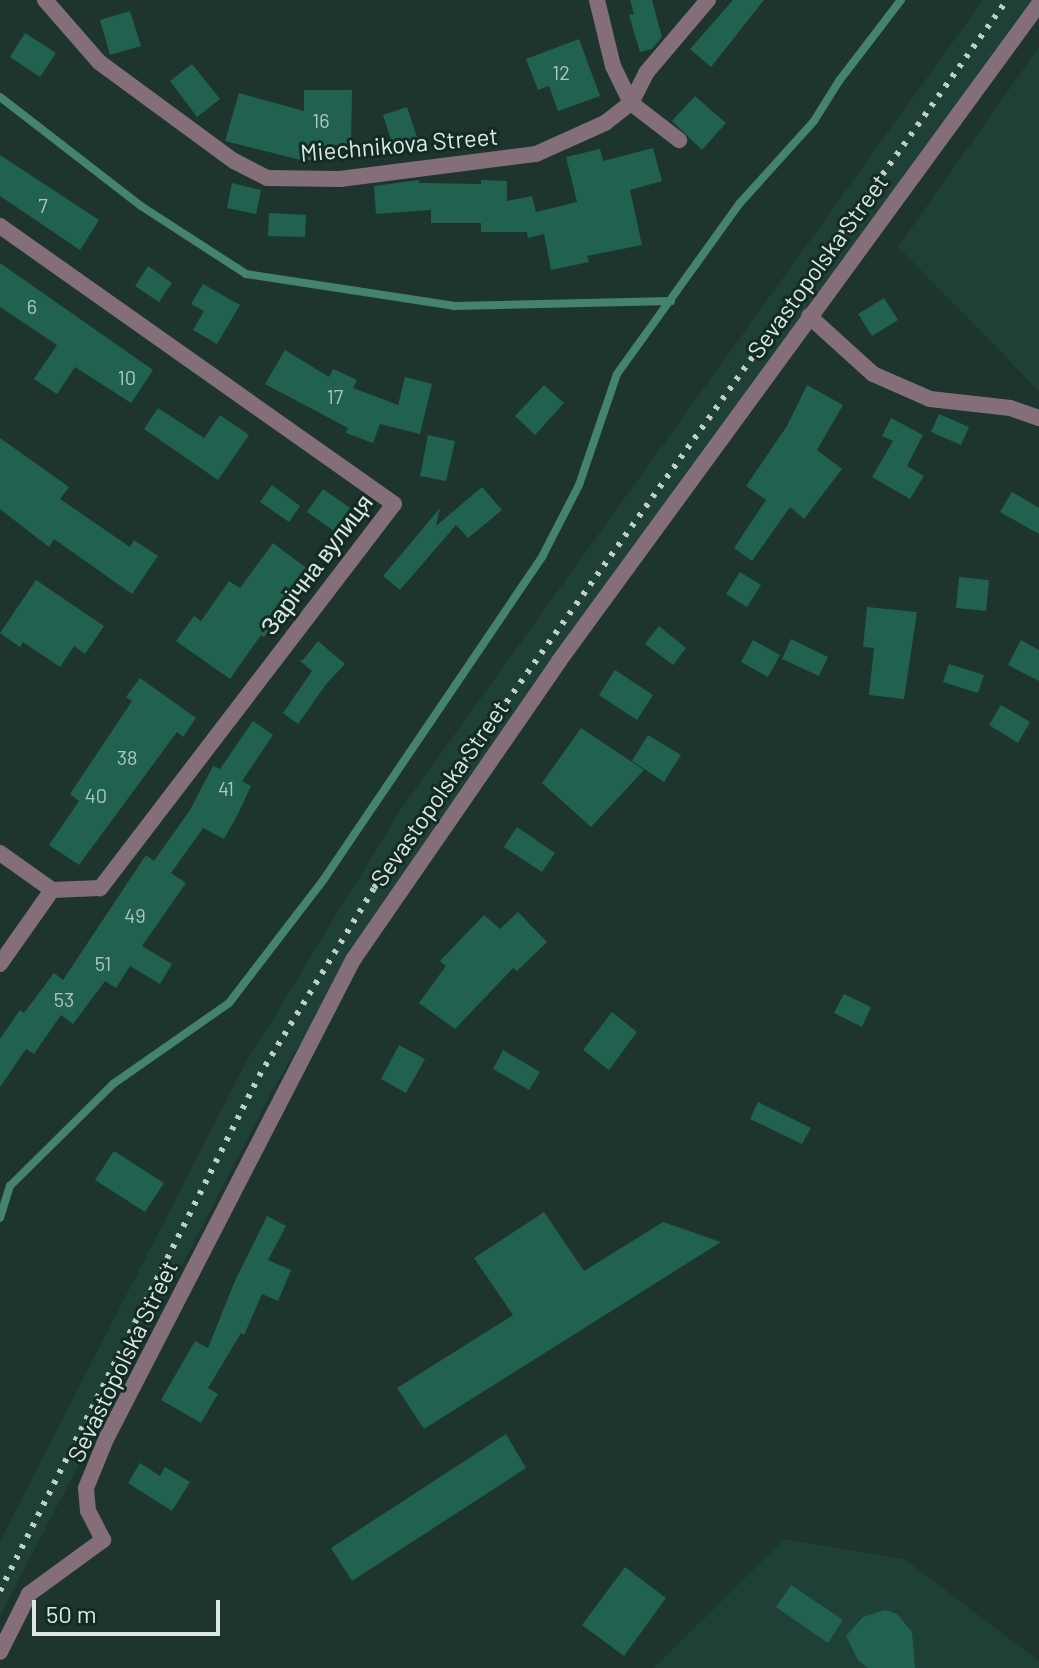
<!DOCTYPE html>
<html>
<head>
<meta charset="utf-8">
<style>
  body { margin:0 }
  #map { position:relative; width:1039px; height:1668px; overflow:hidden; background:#1d352d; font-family:Barlow,sans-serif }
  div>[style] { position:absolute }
  .built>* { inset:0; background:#1f4036 }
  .stream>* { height:8px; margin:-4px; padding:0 4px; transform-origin:4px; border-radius:4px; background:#44836f }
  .building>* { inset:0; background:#20624f }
  .minor>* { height:16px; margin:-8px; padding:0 8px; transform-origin:8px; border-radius:8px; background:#846e79 }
  .rail>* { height:6px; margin-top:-3px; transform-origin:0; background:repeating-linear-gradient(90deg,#becfc8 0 4px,transparent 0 12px) }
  span { translate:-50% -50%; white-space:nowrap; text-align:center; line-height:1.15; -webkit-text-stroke:6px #132b23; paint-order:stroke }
  .number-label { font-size:20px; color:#acc7be }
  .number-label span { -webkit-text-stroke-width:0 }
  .street-label { font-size:24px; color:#dae9e3 }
  .scale { position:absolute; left:32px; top:1600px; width:188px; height:36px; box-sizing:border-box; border:4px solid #dae9e3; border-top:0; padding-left:10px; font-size:24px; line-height:28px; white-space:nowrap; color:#dae9e3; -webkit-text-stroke:6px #132b23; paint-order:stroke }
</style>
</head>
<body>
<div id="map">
  <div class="built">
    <i style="clip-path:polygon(983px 0,1036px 0,351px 957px,275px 1086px,0 1616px,0 1541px,244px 1066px,401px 809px)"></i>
    <i style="clip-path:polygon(1039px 47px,1039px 391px,898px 247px)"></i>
    <i style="clip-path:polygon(784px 1539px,904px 1559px,1039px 1661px,1039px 1668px,654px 1668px)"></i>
  </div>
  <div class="stream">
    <i style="left:0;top:97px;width:178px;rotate:37.7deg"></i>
    <i style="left:141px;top:206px;width:125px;rotate:32.9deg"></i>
    <i style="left:246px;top:274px;width:210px;rotate:8.7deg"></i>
    <i style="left:454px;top:306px;width:217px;rotate:-1.3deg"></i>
    <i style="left:0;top:1218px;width:34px;rotate:-73deg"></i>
    <i style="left:10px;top:1186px;width:145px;rotate:-44.7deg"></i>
    <i style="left:113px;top:1084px;width:141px;rotate:-34.9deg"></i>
    <i style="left:229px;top:1003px;width:156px;rotate:-52.5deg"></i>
    <i style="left:324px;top:879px;width:389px;rotate:-55.9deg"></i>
    <i style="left:542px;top:557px;width:81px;rotate:-62.8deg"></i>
    <i style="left:579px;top:485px;width:117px;rotate:-71.1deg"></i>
    <i style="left:617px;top:374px;width:211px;rotate:-54.3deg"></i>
    <i style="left:740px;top:203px;width:110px;rotate:-47.9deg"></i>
    <i style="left:814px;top:121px;width:47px;rotate:-58deg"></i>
    <i style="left:839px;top:81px;width:102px;rotate:-52.6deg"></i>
  </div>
  <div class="building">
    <i style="clip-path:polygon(630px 0,652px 0,662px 37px,652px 49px,640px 52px,629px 15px,634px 14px)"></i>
    <i style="clip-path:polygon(733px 0,764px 0,711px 67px,690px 49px)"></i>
    <i style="clip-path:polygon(130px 11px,141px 46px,110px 55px,100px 20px)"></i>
    <i style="clip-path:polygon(25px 33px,56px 53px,40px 77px,10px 57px)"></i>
    <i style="clip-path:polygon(579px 39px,600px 96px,558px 111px,549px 86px,538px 90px,526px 59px)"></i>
    <i style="clip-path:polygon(192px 64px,220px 99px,197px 117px,170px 81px)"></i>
    <i style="clip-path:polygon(304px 90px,352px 90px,351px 145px,331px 145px,331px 160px,301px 160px,225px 141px,239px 93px,304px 111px)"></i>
    <i style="clip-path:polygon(695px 96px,726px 123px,702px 150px,672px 121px)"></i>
    <i style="clip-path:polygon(407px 107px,420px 146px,393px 146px,383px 115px)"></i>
    <i style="clip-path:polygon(653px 148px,662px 181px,630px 190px,642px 245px,587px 256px,589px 262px,551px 270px,544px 234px,528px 238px,527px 232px,481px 232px,481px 223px,431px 223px,431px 210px,376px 214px,374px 186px,419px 180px,419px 183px,481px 184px,481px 180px,507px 181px,507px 201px,532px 196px,536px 212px,577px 202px,566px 157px,600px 149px,603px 161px)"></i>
    <i style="clip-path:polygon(0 155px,99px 220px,80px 250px,0 196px)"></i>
    <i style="clip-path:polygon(232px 183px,261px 190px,256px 214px,227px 208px)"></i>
    <i style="clip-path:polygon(269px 213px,306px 215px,305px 237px,268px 236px)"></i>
    <i style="clip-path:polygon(0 263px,153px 370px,131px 403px,75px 367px,57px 394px,34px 379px,57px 345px,0 307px)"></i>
    <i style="clip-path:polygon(148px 266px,172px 283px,159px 302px,135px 286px)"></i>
    <i style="clip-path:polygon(203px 284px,240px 305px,217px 344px,193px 330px,204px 311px,191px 304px)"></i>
    <i style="clip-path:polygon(884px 298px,898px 320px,872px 336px,858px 314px)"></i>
    <i style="clip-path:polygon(285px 350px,329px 377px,333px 369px,357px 380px,353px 388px,398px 405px,405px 377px,432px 384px,420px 434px,380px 424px,373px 443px,346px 433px,348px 428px,265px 384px)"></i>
    <i style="clip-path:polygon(544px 385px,564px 403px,535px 435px,515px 416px)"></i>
    <i style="clip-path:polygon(807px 385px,843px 405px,817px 450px,842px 469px,804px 519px,790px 507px,752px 561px,734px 548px,766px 500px,746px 486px,787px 426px)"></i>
    <i style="clip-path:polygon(158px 408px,204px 438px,220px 415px,249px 435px,218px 480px,144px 429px)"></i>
    <i style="clip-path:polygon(939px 414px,969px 427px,961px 445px,931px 432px)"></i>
    <i style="clip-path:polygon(891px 418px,923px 435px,907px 466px,924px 476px,910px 499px,872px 477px,893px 441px,882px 436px)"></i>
    <i style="clip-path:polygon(428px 435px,455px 441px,446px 481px,420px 476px)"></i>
    <i style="clip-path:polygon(0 438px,69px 487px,60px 499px,130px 547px,134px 540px,158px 556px,132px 594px,54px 539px,49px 547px,0 509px)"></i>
    <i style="clip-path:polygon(272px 485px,300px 506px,289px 522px,260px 502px)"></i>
    <i style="clip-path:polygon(482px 487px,502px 510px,468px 538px,456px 525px,400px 590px,383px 576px,440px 508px,436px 526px)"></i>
    <i style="clip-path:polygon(323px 489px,353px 510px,337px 533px,307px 512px)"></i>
    <i style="clip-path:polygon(1012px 492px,1039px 508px,1039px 534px,1000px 512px)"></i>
    <i style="clip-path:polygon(273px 543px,309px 570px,277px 613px,279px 615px,264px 637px,261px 635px,230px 679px,176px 641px,194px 616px,201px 621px,229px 581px,240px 588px)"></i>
    <i style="clip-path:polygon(740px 572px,761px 585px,747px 607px,726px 594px)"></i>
    <i style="clip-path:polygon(959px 577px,989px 580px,986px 611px,956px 608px)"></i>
    <i style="clip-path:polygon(36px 580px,104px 626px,85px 654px,74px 646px,60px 667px,23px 642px,20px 647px,0 633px)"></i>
    <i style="clip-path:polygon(867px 607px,917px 612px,904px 699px,869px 695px,874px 648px,863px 647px)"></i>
    <i style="clip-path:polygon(659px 626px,686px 648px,673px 665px,645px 644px)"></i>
    <i style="clip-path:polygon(791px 639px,828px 657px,819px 676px,782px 659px)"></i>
    <i style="clip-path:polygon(753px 640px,780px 655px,768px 677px,741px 662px)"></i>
    <i style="clip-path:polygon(1021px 640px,1039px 650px,1039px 681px,1008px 665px)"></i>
    <i style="clip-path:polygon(318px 641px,345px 664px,327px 683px,298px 724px,283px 713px,312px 671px,299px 660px,303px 660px)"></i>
    <i style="clip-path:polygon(949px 664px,984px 675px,978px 693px,943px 682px)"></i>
    <i style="clip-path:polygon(615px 670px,653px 695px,637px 720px,599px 695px)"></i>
    <i style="clip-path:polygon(140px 678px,196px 718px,183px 737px,177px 732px,79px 865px,49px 845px,79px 801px,70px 794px,132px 701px,126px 697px)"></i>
    <i style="clip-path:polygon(1001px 705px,1030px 722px,1018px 743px,989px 725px)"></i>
    <i style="clip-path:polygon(253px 721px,273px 735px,242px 781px,251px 786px,238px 814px,224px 839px,203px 828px,171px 873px,186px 883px,142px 946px,172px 964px,160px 984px,130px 966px,116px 988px,105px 981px,73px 1024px,61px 1015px,34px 1054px,26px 1049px,0 1087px,0 1039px,20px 1010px,24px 1013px,54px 973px,63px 980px,146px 855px,154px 861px,190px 810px,213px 766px,220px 769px)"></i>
    <i style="clip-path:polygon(581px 728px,644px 770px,591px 827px,542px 783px)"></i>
    <i style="clip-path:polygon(648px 735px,681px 755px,664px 782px,632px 761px)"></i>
    <i style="clip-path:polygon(517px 827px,555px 853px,542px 872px,504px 847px)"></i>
    <i style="clip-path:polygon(518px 912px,547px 942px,517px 971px,513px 968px,455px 1029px,419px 1003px,446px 966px,440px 961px,484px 915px,500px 929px)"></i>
    <i style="clip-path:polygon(844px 994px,871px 1007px,862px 1027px,834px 1013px)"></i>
    <i style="clip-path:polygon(612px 1012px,637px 1032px,609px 1070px,583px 1050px)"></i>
    <i style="clip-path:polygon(399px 1045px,425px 1059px,406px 1093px,381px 1079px)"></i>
    <i style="clip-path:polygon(503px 1050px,540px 1072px,529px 1090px,493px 1069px)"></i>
    <i style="clip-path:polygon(758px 1102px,811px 1128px,802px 1144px,750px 1119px)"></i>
    <i style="clip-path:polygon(114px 1151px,164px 1183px,145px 1212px,95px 1180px)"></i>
    <i style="clip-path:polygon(544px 1212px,584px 1271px,663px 1222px,721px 1242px,424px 1429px,397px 1388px,513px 1315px,474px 1258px)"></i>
    <i style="clip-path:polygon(267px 1216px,286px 1226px,268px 1260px,291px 1270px,278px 1301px,262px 1294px,244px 1335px,241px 1333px,208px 1388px,218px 1394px,201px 1423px,161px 1400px,195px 1341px,208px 1348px,234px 1283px)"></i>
    <i style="clip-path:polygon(506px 1434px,526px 1468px,352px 1581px,331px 1548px)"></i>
    <i style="clip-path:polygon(140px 1463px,160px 1476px,165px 1467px,190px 1482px,172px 1511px,128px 1483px)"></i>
    <i style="clip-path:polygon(625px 1567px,666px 1598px,624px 1656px,582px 1625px)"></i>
    <i style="clip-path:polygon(791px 1585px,843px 1620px,828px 1643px,776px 1607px)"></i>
    <i style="clip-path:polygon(885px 1610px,897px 1614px,912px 1632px,915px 1668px,868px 1668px,858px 1660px,846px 1636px,863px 1617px)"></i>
  </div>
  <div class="minor">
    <i style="left:45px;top:0;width:82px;rotate:48.9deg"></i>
    <i style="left:99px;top:62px;width:167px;rotate:36.3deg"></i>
    <i style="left:234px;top:161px;width:37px;rotate:27deg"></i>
    <i style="left:267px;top:178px;width:73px;rotate:0.8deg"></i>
    <i style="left:340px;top:179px;width:198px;rotate:-7.3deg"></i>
    <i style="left:536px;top:154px;width:76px;rotate:-24.2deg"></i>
    <i style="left:605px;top:123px;width:33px;rotate:-38deg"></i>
    <i style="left:631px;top:103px;width:34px;rotate:-63deg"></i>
    <i style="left:646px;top:73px;width:96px;rotate:-49.7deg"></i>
    <i style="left:597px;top:0;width:68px;rotate:76.4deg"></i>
    <i style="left:613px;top:66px;width:41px;rotate:64.1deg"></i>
    <i style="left:631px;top:103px;width:61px;rotate:37.6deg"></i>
    <i style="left:0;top:226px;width:482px;rotate:35.2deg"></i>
    <i style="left:394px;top:504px;width:484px;rotate:127.4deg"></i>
    <i style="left:100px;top:888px;width:48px;rotate:177.6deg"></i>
    <i style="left:809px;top:316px;width:86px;rotate:42.2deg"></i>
    <i style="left:873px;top:374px;width:62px;rotate:23.7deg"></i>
    <i style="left:930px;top:399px;width:81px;rotate:6.4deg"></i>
    <i style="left:1010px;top:408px;width:31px;rotate:19deg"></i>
    <i style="left:0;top:853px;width:64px;rotate:35.4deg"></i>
    <i style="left:0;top:964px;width:90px;rotate:-54.9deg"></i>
    <i style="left:0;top:1652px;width:65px;rotate:-63.4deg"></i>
    <i style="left:29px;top:1594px;width:92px;rotate:-36.1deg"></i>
    <i style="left:103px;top:1540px;width:33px;rotate:-117deg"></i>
    <i style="left:88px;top:1511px;width:23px;rotate:-95deg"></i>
    <i style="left:86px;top:1488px;width:53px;rotate:-67.8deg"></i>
    <i style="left:106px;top:1439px;width:539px;rotate:-62.72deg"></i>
    <i style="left:353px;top:960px;width:363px;rotate:-55.4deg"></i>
    <i style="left:559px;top:661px;width:814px;rotate:-53.85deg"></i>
  </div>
  <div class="rail">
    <i style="left:0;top:1591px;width:576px;rotate:-63.3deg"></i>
    <i style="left:259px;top:1076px;width:220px;rotate:-58.5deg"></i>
    <i style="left:374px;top:888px;width:1091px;rotate:-54.52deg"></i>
  </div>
  <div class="number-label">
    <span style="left:561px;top:72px">12</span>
    <span style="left:321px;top:120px">16</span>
    <span style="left:43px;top:205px">7</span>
    <span style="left:32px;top:306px">6</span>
    <span style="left:127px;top:377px">10</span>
    <span style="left:335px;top:396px">17</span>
    <span style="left:127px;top:757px">38</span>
    <span style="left:226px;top:788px">41</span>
    <span style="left:96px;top:795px">40</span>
    <span style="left:135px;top:915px">49</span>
    <span style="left:103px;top:963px">51</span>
    <span style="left:64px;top:999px">53</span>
  </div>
  <div class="street-label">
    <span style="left:399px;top:144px;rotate:-5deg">Miechnikova Street</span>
    <span style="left:817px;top:266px;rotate:-54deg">Sevastopolska Street</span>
    <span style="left:316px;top:564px;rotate:-53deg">Зарічна вулиця</span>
    <span style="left:439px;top:793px;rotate:-55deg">Sevastopolska Street</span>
    <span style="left:122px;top:1361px;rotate:-64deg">Sevastopolska Street</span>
  </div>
  <div class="scale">50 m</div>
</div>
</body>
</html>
